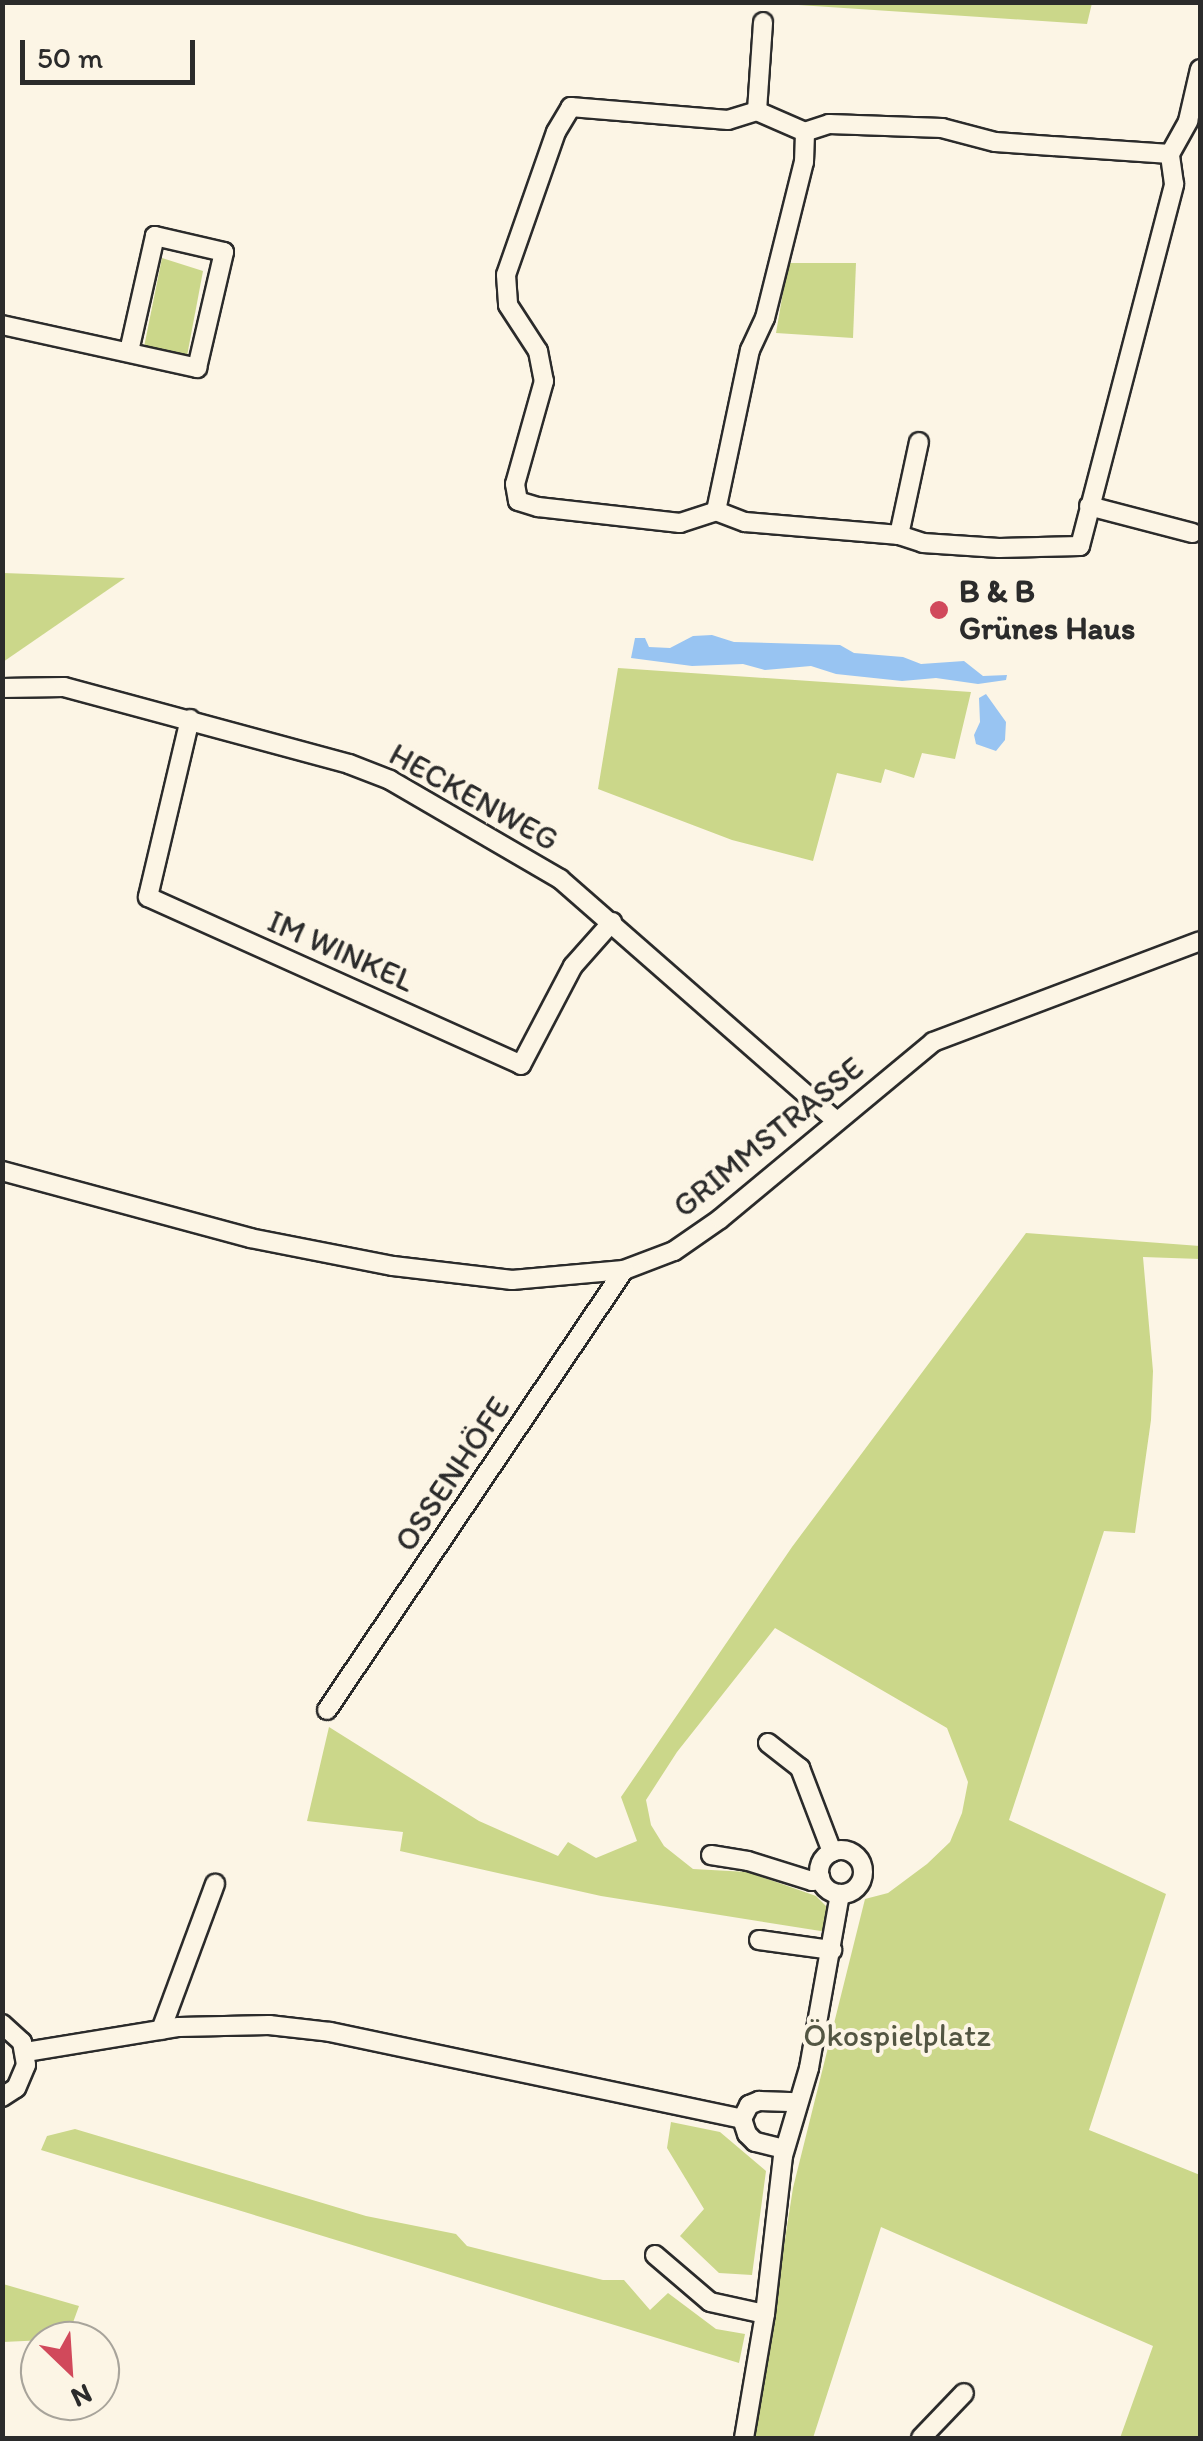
<!DOCTYPE html>
<html>
<head>
<meta charset="utf-8">
<style>
  body { margin:0 }
  #map { position:relative; width:1203px; height:2441px; overflow:hidden; background:#fcf5e5; font-family:Itim,sans-serif }
  div>[style] { position:absolute }
  .green>* { inset:0; background:#cbd78a }
  .water>* { inset:0; background:#98c4f2 }
  .roads { filter:drop-shadow(2px 0 #2b2b2b) drop-shadow(-2px 0 #2b2b2b) drop-shadow(0 2px #2b2b2b) drop-shadow(0 -2px #2b2b2b) }
  .minor>* { height:18px; margin:-9px; padding:0 9px; transform-origin:9px; border-radius:9px; background:#fcf5e5 }
  .minor>.ring { margin:-9px; padding:0; box-sizing:content-box; background:none; border:18px solid #fcf5e5; border-radius:50% }
  .dots>* { width:28px; height:28px; translate:-50% -50%; box-sizing:border-box; border:5px solid #fcf5e5; border-radius:50% }
  span { translate:-50% -50%; white-space:nowrap; text-align:center; line-height:1.15; -webkit-text-stroke:8px #fcf5e5; paint-order:stroke }
  .poi-label { font-size:32px; color:#2b2b2b; font-weight:700 }
  .left { translate:0 -50%; text-align:left }
  .street-label { font-size:32px; color:#2b2b2b }
  .park-label { font-size:32px; color:#535643 }
  .frame { position:absolute; inset:0; border:5px solid #2b2b2b; pointer-events:none }
  .north { position:absolute; left:20px; top:2321px; width:100px; height:100px; box-sizing:border-box; background:#fcf5e5; border:2px solid #a8a49b; border-radius:50%; rotate:155deg; font-size:28px; font-weight:700; line-height:40px; text-align:center; color:#2b2b2b }
  .north::after { content:''; display:block; margin:auto; width:35px; height:45px; background:#d1495b; clip-path:polygon(50% 0,100% 100%,50% 72%,0 100%) }
  .scale { position:absolute; left:20px; top:40px; width:175px; height:45px; box-sizing:border-box; border:5px solid #2b2b2b; border-top:0; padding-left:12px; font-size:30px; line-height:35px; white-space:nowrap; color:#2b2b2b; -webkit-text-stroke:8px #fcf5e5; paint-order:stroke }
</style>
</head>
<body>
<div id="map">
  <div class="green">
    <i style="clip-path:polygon(768px 3px,1092px 2px,1092px 3px,1087px 24px)"></i>
    <i style="clip-path:polygon(162px 258px,203px 271px,187px 356px,144px 347px)"></i>
    <i style="clip-path:polygon(788px 263px,856px 263px,853px 338px,776px 333px)"></i>
    <i style="clip-path:polygon(3px 573px,31px 574px,125px 578px,3px 662px)"></i>
    <i style="clip-path:polygon(618px 668px,971px 692px,955px 759px,922px 753px,914px 778px,885px 769px,881px 783px,837px 773px,813px 861px,732px 840px,598px 789px)"></i>
    <i style="clip-path:polygon(1026px 1233px,1200px 1246px,1200px 1259px,1143px 1257px,1153px 1371px,1151px 1420px,1135px 1533px,1104px 1531px,1009px 1820px,1166px 1894px,1089px 2130px,1200px 2175px,1200px 2438px,1120px 2438px,1153px 2346px,881px 2227px,813px 2438px,754px 2438px,793px 2188px,865px 1899px,888px 1893px,927px 1864px,950px 1842px,962px 1813px,968px 1782px,947px 1728px,775px 1628px,677px 1752px,646px 1800px,651px 1825px,664px 1846px,693px 1869px,748px 1872px,816px 1896px,830px 1910px,827px 1932px,601px 1896px,400px 1851px,403px 1832px,307px 1821px,329px 1727px,479px 1821px,558px 1856px,568px 1842px,596px 1858px,637px 1841px,621px 1797px,792px 1547px)"></i>
    <i style="clip-path:polygon(671px 2122px,720px 2132px,766px 2171px,752px 2275px,719px 2273px,680px 2236px,704px 2209px,667px 2148px)"></i>
    <i style="clip-path:polygon(75px 2129px,366px 2216px,456px 2234px,467px 2246px,603px 2280px,624px 2280px,650px 2310px,668px 2293px,716px 2329px,745px 2334px,739px 2363px,41px 2150px,47px 2136px)"></i>
    <i style="clip-path:polygon(3px 2284px,79px 2306px,67px 2339px,3px 2342px)"></i>
  </div>
  <div class="water">
    <i style="clip-path:polygon(712px 635px,734px 642px,840px 645px,854px 653px,903px 657px,921px 664px,964px 661px,983px 676px,1007px 675px,1006px 680px,978px 684px,936px 678px,902px 681px,836px 674px,811px 666px,765px 670px,743px 664px,692px 666px,631px 658px,635px 638px,645px 638px,649px 647px,670px 648px,693px 636px)"></i>
    <i style="clip-path:polygon(986px 694px,1006px 722px,1005px 740px,996px 751px,976px 744px,974px 735px,980px 722px,979px 698px)"></i>
  </div>
  <div class="roads">
    <div class="minor">
      <i style="left:757px;top:111px;width:89px;rotate:-86.1deg"></i>
      <i style="left:1170px;top:154px;width:175px;rotate:-176.1deg"></i>
      <i style="left:995px;top:142px;width:55px;rotate:-165.2deg"></i>
      <i style="left:942px;top:128px;width:113px;rotate:-178deg"></i>
      <i style="left:829px;top:124px;width:25px;rotate:162deg"></i>
      <i style="left:805px;top:132px;width:52px;rotate:-156.4deg"></i>
      <i style="left:757px;top:111px;width:30px;rotate:163deg"></i>
      <i style="left:728px;top:120px;width:158px;rotate:-175.3deg"></i>
      <i style="left:571px;top:107px;width:29px;rotate:121deg"></i>
      <i style="left:556px;top:132px;width:151px;rotate:109.3deg"></i>
      <i style="left:506px;top:275px;width:30px;rotate:86deg"></i>
      <i style="left:508px;top:305px;width:55px;rotate:56.9deg"></i>
      <i style="left:538px;top:351px;width:31px;rotate:79deg"></i>
      <i style="left:544px;top:381px;width:107px;rotate:105.7deg"></i>
      <i style="left:515px;top:484px;width:17px;rotate:80deg"></i>
      <i style="left:518px;top:501px;width:21px;rotate:17deg"></i>
      <i style="left:538px;top:507px;width:143px;rotate:6.4deg"></i>
      <i style="left:680px;top:523px;width:38px;rotate:-18deg"></i>
      <i style="left:716px;top:511px;width:31px;rotate:21deg"></i>
      <i style="left:745px;top:522px;width:155px;rotate:4.8deg"></i>
      <i style="left:899px;top:535px;width:25px;rotate:18deg"></i>
      <i style="left:923px;top:543px;width:76px;rotate:3.8deg"></i>
      <i style="left:999px;top:548px;width:81px;rotate:-1.4deg"></i>
      <i style="left:1080px;top:546px;width:374px;rotate:-75.4deg"></i>
      <i style="left:1174px;top:184px;width:30px;rotate:-98deg"></i>
      <i style="left:1170px;top:154px;width:38px;rotate:-61deg"></i>
      <i style="left:1188px;top:121px;width:53px;rotate:-77deg"></i>
      <i style="left:2px;top:325px;width:200px;rotate:12.4deg"></i>
      <i style="left:197px;top:368px;width:119px;rotate:-76.9deg"></i>
      <i style="left:224px;top:252px;width:71px;rotate:-166.9deg"></i>
      <i style="left:155px;top:236px;width:118px;rotate:102.7deg"></i>
      <i style="left:1089px;top:506px;width:107px;rotate:14.6deg"></i>
      <i style="left:716px;top:511px;width:165px;rotate:-78.1deg"></i>
      <i style="left:750px;top:350px;width:35px;rotate:-65deg"></i>
      <i style="left:765px;top:318px;width:161px;rotate:-76deg"></i>
      <i style="left:804px;top:162px;width:30px;rotate:-88deg"></i>
      <i style="left:899px;top:535px;width:95px;rotate:-77.9deg"></i>
      <i style="left:2px;top:688px;width:62px;rotate:-0.9deg"></i>
      <i style="left:64px;top:687px;width:295px;rotate:15.1deg"></i>
      <i style="left:349px;top:764px;width:44px;rotate:21.3deg"></i>
      <i style="left:390px;top:780px;width:197px;rotate:30.2deg"></i>
      <i style="left:560px;top:879px;width:366px;rotate:41.2deg"></i>
      <i style="left:190px;top:719px;width:183px;rotate:103.3deg"></i>
      <i style="left:148px;top:897px;width:409px;rotate:24.2deg"></i>
      <i style="left:521px;top:1065px;width:112px;rotate:-62.3deg"></i>
      <i style="left:573px;top:966px;width:59px;rotate:-48.4deg"></i>
      <i style="left:2px;top:1171px;width:257px;rotate:15.1deg"></i>
      <i style="left:250px;top:1238px;width:146px;rotate:11.1deg"></i>
      <i style="left:393px;top:1266px;width:120px;rotate:6.7deg"></i>
      <i style="left:512px;top:1280px;width:112px;rotate:-5.1deg"></i>
      <i style="left:624px;top:1270px;width:53px;rotate:-20.8deg"></i>
      <i style="left:674px;top:1251px;width:56px;rotate:-34.8deg"></i>
      <i style="left:720px;top:1219px;width:277px;rotate:-39.7deg"></i>
      <i style="left:933px;top:1042px;width:285px;rotate:-20.7deg"></i>
      <i style="left:327px;top:1710px;width:531px;rotate:-55.98deg"></i>
      <i style="left:768px;top:1743px;width:41px;rotate:38deg"></i>
      <i style="left:800px;top:1768px;width:90px;rotate:69.1deg"></i>
      <i class="ring" style="left:819px;top:1850px;width:26px;height:26px"></i>
      <i style="left:711px;top:1855px;width:37px;rotate:9deg"></i>
      <i style="left:748px;top:1861px;width:67px;rotate:17.4deg"></i>
      <i style="left:812px;top:1881px;width:9px;rotate:-21deg"></i>
      <i style="left:759px;top:1940px;width:74px;rotate:7.8deg"></i>
      <i style="left:2px;top:2024px;width:27px;rotate:42deg"></i>
      <i style="left:22px;top:2042px;width:23px;rotate:80deg"></i>
      <i style="left:26px;top:2065px;width:25px;rotate:113deg"></i>
      <i style="left:16px;top:2088px;width:17px;rotate:147deg"></i>
      <i style="left:161px;top:2030px;width:156px;rotate:-69.7deg"></i>
      <i style="left:26px;top:2052px;width:155px;rotate:-9.3deg"></i>
      <i style="left:179px;top:2027px;width:90px;rotate:-1.3deg"></i>
      <i style="left:269px;top:2025px;width:61px;rotate:6.5deg"></i>
      <i style="left:330px;top:2032px;width:421px;rotate:11.9deg"></i>
      <i style="left:784px;top:2149px;width:30px;rotate:-166deg"></i>
      <i style="left:755px;top:2142px;width:11px;rotate:-135deg"></i>
      <i style="left:747px;top:2134px;width:16px;rotate:-108deg"></i>
      <i style="left:742px;top:2119px;width:16px;rotate:-63deg"></i>
      <i style="left:749px;top:2105px;width:11px;rotate:-22deg"></i>
      <i style="left:759px;top:2101px;width:38px;rotate:2deg"></i>
      <i style="left:655px;top:2255px;width:72px;rotate:40.5deg"></i>
      <i style="left:710px;top:2302px;width:56px;rotate:12.3deg"></i>
      <i style="left:744px;top:2438px;width:126px;rotate:-80.4deg"></i>
      <i style="left:765px;top:2314px;width:159px;rotate:-83.5deg"></i>
      <i style="left:783px;top:2156px;width:92px;rotate:-73.5deg"></i>
      <i style="left:809px;top:2068px;width:177px;rotate:-79.9deg"></i>
      <i style="left:921px;top:2438px;width:62px;rotate:-46.3deg"></i>
    </div>
  </div>
  <div class="dots">
    <i style="left:939px;top:610px;background:#d1495b"></i>
  </div>
  <div class="poi-label">
    <span class="left" style="left:959px;top:610px">B &amp; B<br>Grünes Haus</span>
  </div>
  <div class="street-label">
    <span style="left:474px;top:797px;rotate:29deg">HECKENWEG</span>
    <span style="left:341px;top:951px;rotate:24deg">IM WINKEL</span>
    <span style="left:768px;top:1137px;rotate:-39deg">GRIMMSTRASSE</span>
    <span style="left:452px;top:1474px;rotate:-56deg">OSSENHÖFE</span>
  </div>
  <div class="park-label">
    <span style="left:897px;top:2035px">Ökospielplatz</span>
  </div>
  <div class="frame"></div>
  <div class="north">N</div>
  <div class="scale">50 m</div>
</div>
</body>
</html>
